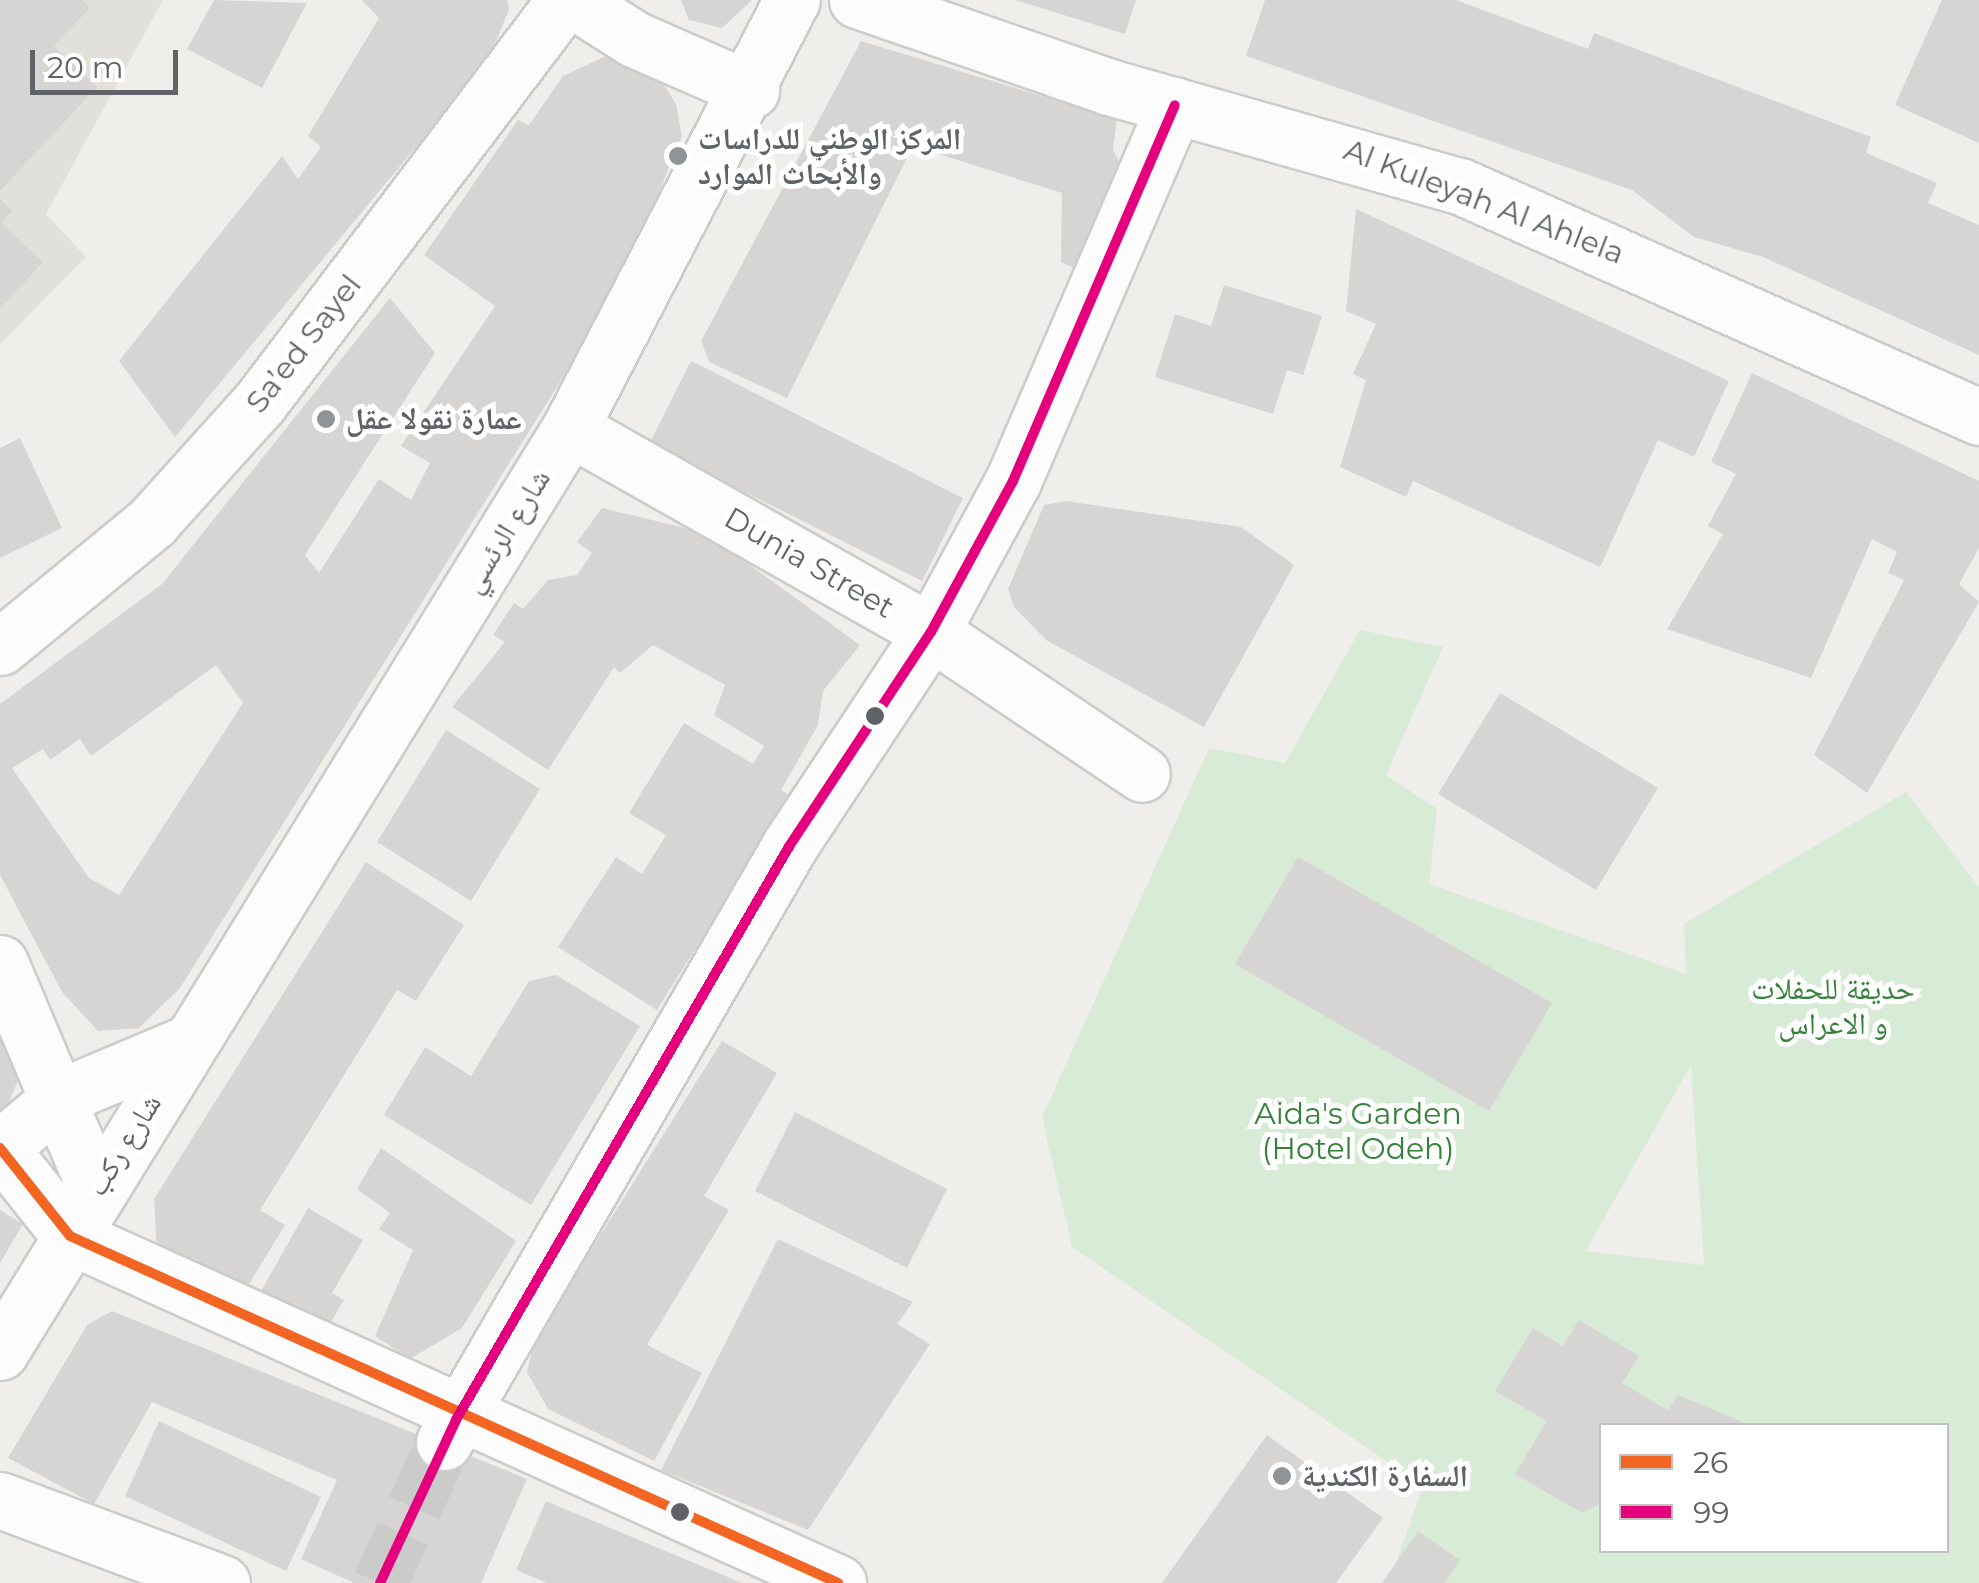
<!DOCTYPE html>
<html>
<head>
<meta charset="utf-8">
<style>
  body { margin:0 }
  #map { position:relative; width:1979px; height:1583px; overflow:hidden; background:#efeeea; font-family:Montserrat,"Noto Naskh Arabic",sans-serif }
  div>[style] { position:absolute }
  .education>* { inset:0; background:#e2e0da }
  .green>* { inset:0; background:#d8ebd6 }
  .building>* { inset:0; background:#d6d5d3 }
  .minor-tunnel>* { height:55px; margin-top:-27.5px; transform-origin:0; background:repeating-linear-gradient(90deg,#cbcbca 0 55px,transparent 0 83px) }
  .roads { filter:drop-shadow(2px 0 #cbcccc) drop-shadow(-2px 0 #cbcccc) drop-shadow(0 2px #cbcccc) drop-shadow(0 -2px #cbcccc) }
  .minor>* { height:55px; margin:-27.5px; padding:0 27.5px; transform-origin:27.5px; border-radius:27.5px; background:#fdfcfc }
  .secondary>* { height:55px; margin:-27.5px; padding:0 27.5px; transform-origin:27.5px; border-radius:27.5px; background:#fdfcfc }
  .bus-1>* { height:10px; margin:-5px; padding:0 5px; transform-origin:5px; border-radius:5px; background:#f26522 }
  .bus-2>* { height:10px; margin:-5px; padding:0 5px; transform-origin:5px; border-radius:5px; background:#e5007d }
  .dots>* { width:28px; height:28px; translate:-50% -50%; box-sizing:border-box; border:5px solid #fff; border-radius:50% }
  span { translate:-50% -50%; white-space:nowrap; text-align:center; line-height:1.15; -webkit-text-stroke:10px #fff; paint-order:stroke }
  .poi-label { font-size:30px; color:#5f6368; font-weight:700 }
  .left { translate:0 -50%; text-align:left }
  .street-label { font-size:30px; color:#5f6368 }
  .park-label { font-size:30px; color:#348238 }
  .legend { position:absolute; left:1599px; top:1423px; width:350px; height:130px; box-sizing:border-box; background:#fff; border:2px solid #bfc1c3; margin:0; padding:12px 18px; list-style:none; font-size:30px; color:#5f6368 }
  .legend li { display:flex; align-items:center; gap:20px; height:50px }
  .legend b { width:50px; border:2px solid #bfc1c3 }
  .scale { position:absolute; left:30px; top:50px; width:148px; height:45px; box-sizing:border-box; border:5px solid #5f6368; border-top:0; padding-left:12px; font-size:30px; line-height:35px; white-space:nowrap; color:#5f6368; -webkit-text-stroke:8px #fff; paint-order:stroke }
</style>
</head>
<body>
<div id="map">
  <div class="education">
    <i style="clip-path:polygon(0 0,163px 0,46px 214px,86px 257px,0 344px)"></i>
  </div>
  <div class="green">
    <i style="clip-path:polygon(evenodd,1360px 630px,1443px 647px,1386px 775px,1437px 809px,1429px 884px,1686px 974px,1684px 924px,1906px 792px,1979px 887px,1979px 1583px,1389px 1583px,1423px 1486px,1072px 1247px,1042px 1117px,1209px 748px,1285px 763px,1360px 630px,1691px 1065px,1704px 1265px,1586px 1251px,1586px 1250px,1691px 1065px,1360px 630px,1602px 1426px,1946px 1426px,1946px 1550px,1602px 1550px,1602px 1426px)"></i>
  </div>
  <div class="building">
    <i style="clip-path:polygon(0 0,82px 0,90px 8px,54px 46px,97px 87px,0 191px)"></i>
    <i style="clip-path:polygon(214px 0,307px 3px,262px 88px,187px 49px)"></i>
    <i style="clip-path:polygon(362px 0,507px 0,509px 9px,489px 59px,175px 437px,119px 361px,282px 156px,298px 179px,321px 147px,308px 136px,379px 18px)"></i>
    <i style="clip-path:polygon(681px 0,752px 0,722px 28px,689px 20px)"></i>
    <i style="clip-path:polygon(1015px 0,1136px 0,1125px 34px)"></i>
    <i style="clip-path:polygon(1265px 0,1456px 0,1588px 49px,1594px 33px,1871px 137px,1866px 153px,1937px 183px,1928px 203px,1979px 225px,1979px 355px,1763px 257px,1694px 237px,1632px 190px,1246px 56px)"></i>
    <i style="clip-path:polygon(1942px 0,1979px 0,1979px 143px,1895px 105px)"></i>
    <i style="clip-path:polygon(861px 41px,1117px 119px,1113px 150px,1123px 169px,1078px 270px,1061px 262px,1062px 193px,913px 146px,787px 398px,709px 362px,701px 341px)"></i>
    <i style="clip-path:polygon(evenodd,606px 56px,661px 80px,676px 104px,682px 137px,658px 194px,673px 202px,180px 988px,139px 1028px,98px 1031px,62px 992px,0 875px,0 704px,162px 584px,390px 298px,435px 353px,305px 555px,319px 573px,379px 479px,411px 500px,430px 463px,401px 446px,495px 306px,424px 255px,518px 120px,529px 125px,563px 76px,606px 56px,216px 665px,243px 703px,119px 895px,89px 878px,12px 768px,43px 749px,50px 760px,80px 739px,91px 756px,216px 665px)"></i>
    <i style="clip-path:polygon(0 199px,12px 211px,1px 223px,43px 262px,0 309px)"></i>
    <i style="clip-path:polygon(1356px 209px,1729px 381px,1694px 457px,1658px 440px,1600px 567px,1413px 481px,1406px 497px,1340px 467px,1366px 380px,1353px 374px,1376px 324px,1346px 311px)"></i>
    <i style="clip-path:polygon(1224px 285px,1322px 316px,1303px 375px,1287px 370px,1273px 414px,1155px 377px,1175px 314px,1211px 326px)"></i>
    <i style="clip-path:polygon(691px 361px,963px 498px,922px 581px,649px 444px)"></i>
    <i style="clip-path:polygon(1752px 373px,1979px 481px,1979px 548px,1959px 584px,1979px 602px,1867px 793px,1814px 755px,1904px 580px,1888px 573px,1897px 552px,1872px 539px,1811px 678px,1667px 629px,1723px 534px,1708px 526px,1736px 474px,1711px 462px)"></i>
    <i style="clip-path:polygon(20px 438px,62px 528px,0 558px,0 448px)"></i>
    <i style="clip-path:polygon(1066px 501px,1241px 527px,1294px 565px,1204px 727px,1046px 640px,1014px 607px,1008px 589px,1044px 505px)"></i>
    <i style="clip-path:polygon(602px 508px,706px 533px,860px 645px,823px 691px,818px 725px,781px 790px,791px 796px,657px 1010px,558px 947px,616px 857px,642px 874px,666px 835px,629px 813px,684px 723px,753px 764px,764px 746px,714px 715px,725px 685px,653px 645px,620px 673px,614px 667px,548px 770px,452px 707px,505px 642px,493px 635px,514px 603px,523px 609px,548px 580px,577px 575px,592px 553px,577px 542px)"></i>
    <i style="clip-path:polygon(1500px 693px,1658px 788px,1596px 890px,1438px 794px)"></i>
    <i style="clip-path:polygon(446px 730px,540px 789px,471px 901px,377px 842px)"></i>
    <i style="clip-path:polygon(1298px 857px,1552px 1003px,1489px 1111px,1235px 964px)"></i>
    <i style="clip-path:polygon(366px 862px,464px 925px,416px 1001px,397px 990px,260px 1210px,285px 1225px,235px 1307px,157px 1251px,154px 1199px)"></i>
    <i style="clip-path:polygon(556px 975px,640px 1026px,531px 1205px,384px 1115px,425px 1047px,471px 1076px,529px 981px)"></i>
    <i style="clip-path:polygon(0 1032px,19px 1078px,0 1124px)"></i>
    <i style="clip-path:polygon(722px 1041px,777px 1073px,704px 1196px,729px 1210px,647px 1345px,702px 1373px,654px 1461px,548px 1409px,527px 1372px,534px 1341px)"></i>
    <i style="clip-path:polygon(795px 1112px,947px 1189px,907px 1268px,755px 1191px)"></i>
    <i style="clip-path:polygon(381px 1148px,516px 1241px,462px 1328px,410px 1359px,375px 1336px,413px 1250px,379px 1229px,390px 1213px,357px 1189px)"></i>
    <i style="clip-path:polygon(308px 1208px,363px 1240px,332px 1293px,344px 1300px,326px 1330px,260px 1293px)"></i>
    <i style="clip-path:polygon(0 1210px,23px 1224px,0 1263px)"></i>
    <i style="clip-path:polygon(778px 1239px,913px 1302px,897px 1324px,930px 1344px,808px 1530px,661px 1470px)"></i>
    <i style="clip-path:polygon(112px 1311px,527px 1479px,481px 1583px,354px 1583px,301px 1559px,337px 1480px,152px 1402px,94px 1504px,8px 1458px,87px 1325px)"></i>
    <i style="clip-path:polygon(1579px 1320px,1639px 1356px,1622px 1383px,1668px 1410px,1678px 1395px,1752px 1426px,1602px 1426px,1602px 1503px,1582px 1513px,1515px 1474px,1547px 1421px,1495px 1391px,1533px 1328px,1563px 1346px)"></i>
    <i style="clip-path:polygon(159px 1421px,321px 1497px,286px 1571px,125px 1496px)"></i>
    <i style="clip-path:polygon(1267px 1435px,1383px 1518px,1336px 1583px,1162px 1583px)"></i>
    <i style="clip-path:polygon(546px 1501px,742px 1583px,547px 1583px,516px 1570px)"></i>
    <i style="clip-path:polygon(1418px 1531px,1460px 1560px,1444px 1583px,1382px 1583px)"></i>
  </div>
  <div class="minor-tunnel">
    <i style="left:380px;top:1583px;width:155px;rotate:-65.6deg"></i>
  </div>
  <div class="roads">
    <div class="minor">
      <i style="left:573px;top:0;width:72px;rotate:32.6deg"></i>
      <i style="left:634px;top:39px;width:128px;rotate:23.6deg"></i>
      <i style="left:857px;top:0;width:267px;rotate:19deg"></i>
      <i style="left:1109px;top:87px;width:365px;rotate:15.8deg"></i>
      <i style="left:1460px;top:186px;width:568px;rotate:23.99deg"></i>
      <i style="left:570px;top:428px;width:415px;rotate:29.5deg"></i>
      <i style="left:931px;top:632px;width:254px;rotate:33.9deg"></i>
      <i style="left:0;top:647px;width:197px;rotate:-39.4deg"></i>
      <i style="left:152px;top:522px;width:161px;rotate:-48deg"></i>
      <i style="left:260px;top:402px;width:505px;rotate:-52.81deg"></i>
      <i style="left:0;top:963px;width:244px;rotate:67.1deg"></i>
      <i style="left:0;top:1148px;width:81px;rotate:-40deg"></i>
      <i style="left:62px;top:1096px;width:137px;rotate:-22.8deg"></i>
      <i style="left:70px;top:1236px;width:843px;rotate:24.31deg"></i>
      <i style="left:444px;top:1442px;width:690px;rotate:-59.9deg"></i>
      <i style="left:790px;top:845px;width:255px;rotate:-56.5deg"></i>
      <i style="left:931px;top:632px;width:172px;rotate:-61.5deg"></i>
      <i style="left:1013px;top:481px;width:409px;rotate:-66.7deg"></i>
      <i style="left:0;top:1500px;width:237px;rotate:20.5deg"></i>
    </div>
    <div class="secondary">
      <i style="left:0;top:1148px;width:112px;rotate:51.5deg"></i>
      <i style="left:0;top:1352px;width:1086px;rotate:-58.33deg"></i>
      <i style="left:570px;top:428px;width:482px;rotate:-62.6deg"></i>
    </div>
  </div>
  <div class="bus-1">
    <i style="left:0;top:1148px;width:112px;rotate:51.5deg"></i>
    <i style="left:70px;top:1236px;width:843px;rotate:24.31deg"></i>
  </div>
  <div class="bus-2">
    <i style="left:380px;top:1583px;width:182px;rotate:-65deg"></i>
    <i style="left:457px;top:1418px;width:663px;rotate:-59.84deg"></i>
    <i style="left:790px;top:845px;width:255px;rotate:-56.5deg"></i>
    <i style="left:931px;top:632px;width:172px;rotate:-61.5deg"></i>
    <i style="left:1013px;top:481px;width:409px;rotate:-66.7deg"></i>
  </div>
  <div class="dots">
    <i style="left:678px;top:156px;background:#919496"></i>
    <i style="left:326px;top:419px;background:#919496"></i>
    <i style="left:875px;top:716px;background:#5f6368"></i>
    <i style="left:1282px;top:1476px;background:#919496"></i>
    <i style="left:680px;top:1512px;background:#5f6368"></i>
  </div>
  <div class="poi-label">
    <span class="left" style="left:698px;top:156px">المركز الوطني للدراسات<br>والأبحاث الموارد</span>
    <span class="left" style="left:346px;top:419px">عمارة نقولا عقل</span>
    <span class="left" style="left:1302px;top:1476px">السفارة الكندية</span>
  </div>
  <div class="street-label">
    <span style="left:1484px;top:202px;rotate:21deg">Al Kuleyah Al Ahlela</span>
    <span style="left:304px;top:344px;rotate:-52deg">Sa’ed Sayel</span>
    <span style="left:506px;top:531px;rotate:-58deg">شارع الرئسي</span>
    <span style="left:809px;top:563px;rotate:30deg">Dunia Street</span>
    <span style="left:124px;top:1145px;rotate:-58deg">شارع ركب</span>
  </div>
  <div class="park-label">
    <span style="left:1833px;top:1006px">حديقة للحفلات<br>و الاعراس</span>
    <span style="left:1358px;top:1131px">Aida's Garden<br>(Hotel Odeh)</span>
  </div>
  <ul class="legend">
  <li><b style="height:12px;background:#f26522"></b>26</li>
  <li><b style="height:12px;background:#e5007d"></b>99</li>
  </ul>
  <div class="scale">20 m</div>
</div>
</body>
</html>
